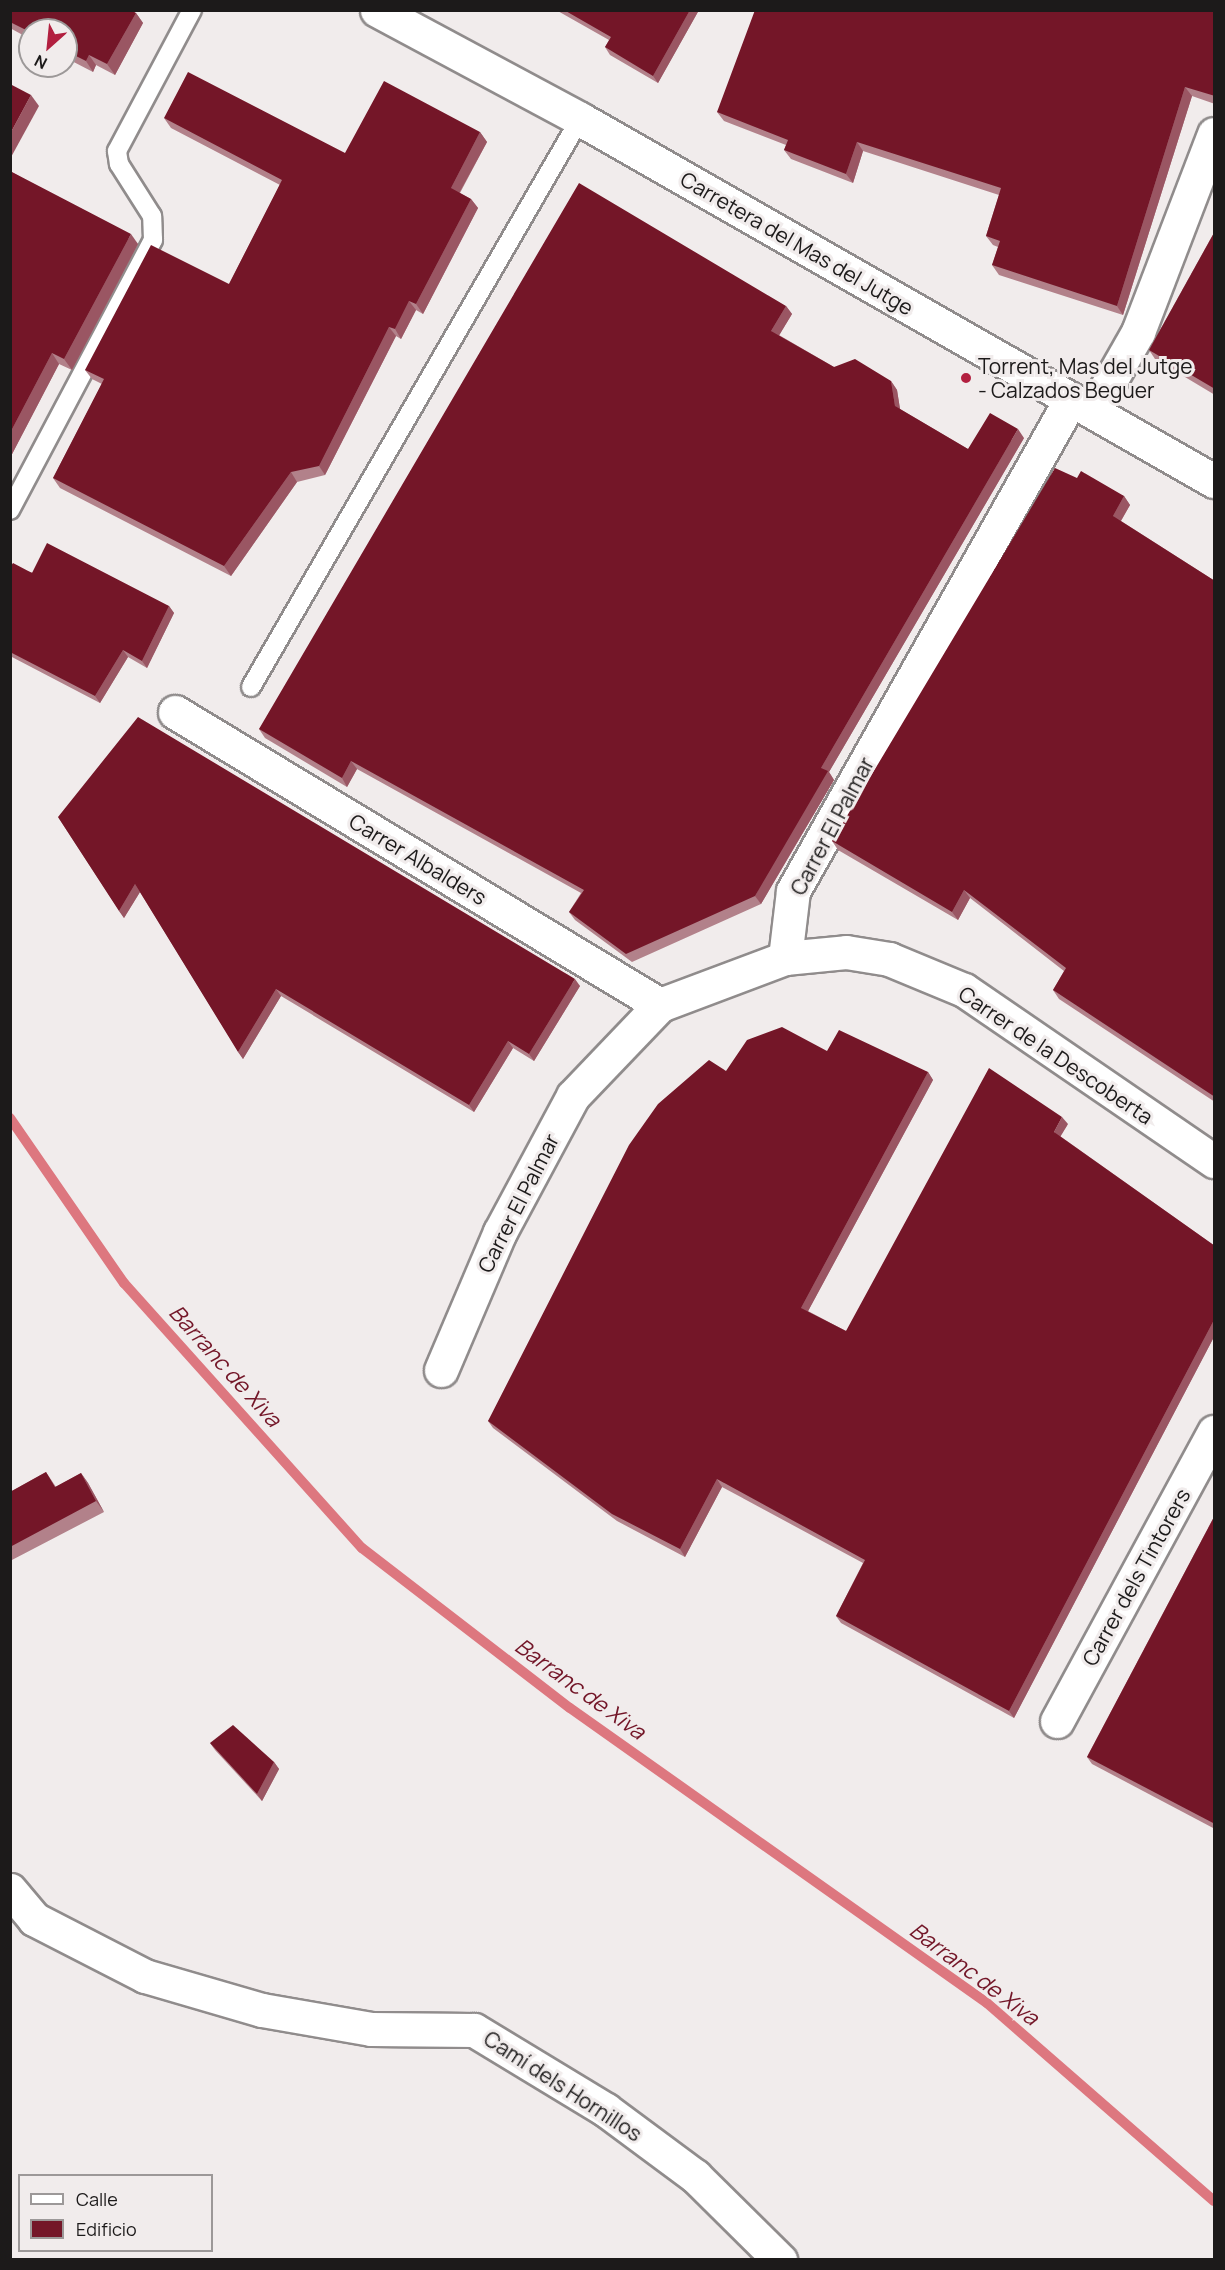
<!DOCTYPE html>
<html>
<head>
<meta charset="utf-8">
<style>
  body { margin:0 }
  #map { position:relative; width:1225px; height:2270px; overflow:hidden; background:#f1ecec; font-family:Manrope,sans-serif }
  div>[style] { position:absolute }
  .stream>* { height:10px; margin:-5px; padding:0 5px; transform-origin:5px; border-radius:5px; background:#dd777f }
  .roads { filter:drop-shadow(2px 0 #908c8c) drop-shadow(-2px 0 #908c8c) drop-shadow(0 2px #908c8c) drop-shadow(0 -2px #908c8c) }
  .lane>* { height:18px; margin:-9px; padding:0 9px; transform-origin:9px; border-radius:9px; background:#fff }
  .street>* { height:33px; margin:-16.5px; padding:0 16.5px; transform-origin:16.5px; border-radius:16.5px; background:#fff }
  .secondary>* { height:33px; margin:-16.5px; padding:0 16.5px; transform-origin:16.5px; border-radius:16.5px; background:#fff }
  .wall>* { inset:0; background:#b2818a }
  .shaded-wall>* { inset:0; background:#9a5663 }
  .building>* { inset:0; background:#741628 }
  .dots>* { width:16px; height:16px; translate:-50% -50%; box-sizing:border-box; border:3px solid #f1ecec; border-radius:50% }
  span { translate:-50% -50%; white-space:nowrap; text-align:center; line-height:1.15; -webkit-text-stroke:6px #f1ecec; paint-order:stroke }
  .street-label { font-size:21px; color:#1c1a1a }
  .poi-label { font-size:21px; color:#1c1a1a }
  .left { translate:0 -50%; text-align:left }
  .water-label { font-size:22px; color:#731628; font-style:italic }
  .frame { position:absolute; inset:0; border:12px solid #1c1a1a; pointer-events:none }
  .legend { position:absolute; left:18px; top:2174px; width:195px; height:78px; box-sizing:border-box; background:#f1ecec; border:2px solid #9c9898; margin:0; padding:8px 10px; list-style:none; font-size:18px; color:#1c1a1a }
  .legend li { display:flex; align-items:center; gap:12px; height:30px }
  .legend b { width:30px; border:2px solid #9c9898 }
  .north { position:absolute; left:18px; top:18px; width:60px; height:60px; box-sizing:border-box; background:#f1ecec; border:2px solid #9c9898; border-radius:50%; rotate:207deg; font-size:16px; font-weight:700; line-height:24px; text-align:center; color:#1c1a1a }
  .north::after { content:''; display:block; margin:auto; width:21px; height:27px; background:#b21f3f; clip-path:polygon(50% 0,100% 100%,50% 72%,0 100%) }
</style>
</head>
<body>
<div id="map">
  <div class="stream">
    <i style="left:10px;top:1118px;width:201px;rotate:55.4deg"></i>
    <i style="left:124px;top:1283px;width:356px;rotate:48.1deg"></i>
    <i style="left:362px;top:1548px;width:262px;rotate:37.6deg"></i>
    <i style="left:570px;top:1708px;width:511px;rotate:35.28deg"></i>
    <i style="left:987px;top:2003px;width:301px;rotate:41.1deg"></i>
  </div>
  <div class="roads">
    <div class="lane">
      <i style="left:10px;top:510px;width:306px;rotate:-62.1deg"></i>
      <i style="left:153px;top:240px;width:24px;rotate:-92deg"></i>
      <i style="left:152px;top:216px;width:62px;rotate:-122.4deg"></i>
      <i style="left:119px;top:164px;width:13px;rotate:-99deg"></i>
      <i style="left:117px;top:151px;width:160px;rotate:-62deg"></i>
      <i style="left:251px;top:687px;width:656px;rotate:-59.92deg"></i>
    </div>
    <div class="street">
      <i style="left:1093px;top:411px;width:91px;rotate:-60.3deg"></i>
      <i style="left:1138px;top:332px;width:212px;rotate:-69deg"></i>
      <i style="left:175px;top:712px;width:567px;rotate:31.14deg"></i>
      <i style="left:785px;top:958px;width:61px;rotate:-5.6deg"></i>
      <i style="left:846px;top:952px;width:44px;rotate:9.2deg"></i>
      <i style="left:889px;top:959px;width:81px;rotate:22.5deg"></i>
      <i style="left:964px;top:990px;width:303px;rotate:34.4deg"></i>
      <i style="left:441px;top:1370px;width:150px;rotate:-66.9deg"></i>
      <i style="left:500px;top:1232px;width:154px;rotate:-61.8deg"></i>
      <i style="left:573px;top:1096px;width:126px;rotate:-46.3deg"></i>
      <i style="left:660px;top:1005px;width:134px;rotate:-20.6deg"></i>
      <i style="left:785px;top:958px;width:67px;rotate:-83.2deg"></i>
      <i style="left:793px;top:891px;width:565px;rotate:-60.53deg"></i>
      <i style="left:1057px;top:1721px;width:329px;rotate:-61.5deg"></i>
      <i style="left:10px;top:1890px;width:38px;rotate:50deg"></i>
      <i style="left:34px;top:1919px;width:125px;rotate:27.2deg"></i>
      <i style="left:145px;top:1976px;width:122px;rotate:16.2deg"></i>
      <i style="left:262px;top:2010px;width:111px;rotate:9.9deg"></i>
      <i style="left:371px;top:2029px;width:103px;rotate:0.6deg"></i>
      <i style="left:474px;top:2030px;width:154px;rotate:31.2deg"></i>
      <i style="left:606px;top:2110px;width:111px;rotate:36.6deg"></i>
      <i style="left:695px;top:2176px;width:120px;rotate:44.7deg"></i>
    </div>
    <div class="secondary">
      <i style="left:377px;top:10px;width:230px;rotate:28.2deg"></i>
      <i style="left:580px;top:119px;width:730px;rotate:29.73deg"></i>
    </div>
  </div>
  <div class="wall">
    <i style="clip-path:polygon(10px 10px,136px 13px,143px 23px,115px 75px,96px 65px,93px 72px,66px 58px,66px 30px,30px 30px,30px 39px,10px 28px)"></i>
    <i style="clip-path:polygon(556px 10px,699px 10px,658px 83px,610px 55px,605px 47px,609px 40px)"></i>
    <i style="clip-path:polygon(1215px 10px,1215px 104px,1192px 96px,1123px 315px,999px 275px,992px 265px,998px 247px,993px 245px,986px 236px,999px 195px,863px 151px,853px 183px,791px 159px,784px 150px,786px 145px,724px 121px,717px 112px)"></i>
    <i style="clip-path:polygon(164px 118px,345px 153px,480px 132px,487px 142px,460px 193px,471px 199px,478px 208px,423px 314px,416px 310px,401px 339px,396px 336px,325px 475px,297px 482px,231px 576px,60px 488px,53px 478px,102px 384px,92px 379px,85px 370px,229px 284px,280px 185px,171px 128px)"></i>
    <i style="clip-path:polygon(10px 171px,138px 244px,72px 370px,59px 364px,10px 458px)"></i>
    <i style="clip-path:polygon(1215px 231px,1215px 395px,1155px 359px,1149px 350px)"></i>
    <i style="clip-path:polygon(786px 306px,792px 314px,779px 335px,834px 367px,891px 381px,897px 390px,900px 409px,968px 449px,1024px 438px,829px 772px,834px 780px,761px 904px,632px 962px,575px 920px,569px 912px,581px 893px,357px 769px,347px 787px,265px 738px,259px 729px)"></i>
    <i style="clip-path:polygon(1077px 478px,1124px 496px,1130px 505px,1121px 521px,1215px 581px,1215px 1102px,1059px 999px,1053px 990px,1064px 971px,970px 898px,958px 920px,838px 850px,832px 841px)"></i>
    <i style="clip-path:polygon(10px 567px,169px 606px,174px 613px,147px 668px,128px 657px,100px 703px,10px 656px)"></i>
    <i style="clip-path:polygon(58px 817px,580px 986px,534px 1061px,513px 1048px,474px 1112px,281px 996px,243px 1059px,140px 892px,124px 918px)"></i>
    <i style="clip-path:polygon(827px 1051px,928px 1072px,933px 1080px,808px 1311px,846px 1331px,1068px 1124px,1060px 1136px,1215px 1246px,1215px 1335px,1014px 1718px,841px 1623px,836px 1616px,863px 1563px,722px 1487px,685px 1557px,617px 1521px,493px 1428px,488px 1421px,726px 1071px)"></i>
    <i style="clip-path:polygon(46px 1472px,56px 1487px,81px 1473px,88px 1483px,104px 1512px,10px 1561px,10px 1492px)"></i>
    <i style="clip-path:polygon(1215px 1515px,1215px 1829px,1092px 1764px,1087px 1757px)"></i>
    <i style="clip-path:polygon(210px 1743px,274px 1762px,279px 1769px,262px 1801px,215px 1750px)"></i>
  </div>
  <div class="shaded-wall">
    <i style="clip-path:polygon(690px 10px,699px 10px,658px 83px,653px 76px)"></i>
    <i style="clip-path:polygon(136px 13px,143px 23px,115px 75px,107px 64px)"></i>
    <i style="clip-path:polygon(89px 55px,96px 65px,93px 72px,86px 61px)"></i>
    <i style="clip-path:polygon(1185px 87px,1192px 96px,1123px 315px,1117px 306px)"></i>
    <i style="clip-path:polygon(31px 95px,39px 106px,10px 159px,10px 134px)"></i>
    <i style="clip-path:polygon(480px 132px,487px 142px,457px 197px,451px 188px)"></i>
    <i style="clip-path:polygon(857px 142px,863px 151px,853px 183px,846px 174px)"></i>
    <i style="clip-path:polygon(471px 199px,478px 208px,423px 314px,416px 304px)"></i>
    <i style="clip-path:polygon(131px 234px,138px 244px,72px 370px,64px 359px)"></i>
    <i style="clip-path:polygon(409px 301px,416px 310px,401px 339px,395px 329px)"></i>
    <i style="clip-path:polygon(786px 306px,792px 314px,777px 339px,771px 331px)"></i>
    <i style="clip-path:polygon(389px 327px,396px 336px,325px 475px,319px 466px)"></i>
    <i style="clip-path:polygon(52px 353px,59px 364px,10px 458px,10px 433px)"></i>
    <i style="clip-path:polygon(891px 381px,897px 390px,901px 415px,895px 406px)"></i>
    <i style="clip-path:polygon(1018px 429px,1024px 438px,829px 772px,834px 780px,761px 904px,755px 896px,821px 768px)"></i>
    <i style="clip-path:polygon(291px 472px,297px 482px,231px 576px,224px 566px)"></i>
    <i style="clip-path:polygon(1124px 496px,1130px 505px,1119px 524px,1113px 516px)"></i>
    <i style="clip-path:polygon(169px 606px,174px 613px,147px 668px,142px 661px)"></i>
    <i style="clip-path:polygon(123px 650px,128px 657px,100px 703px,95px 696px)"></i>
    <i style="clip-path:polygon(351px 761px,357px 769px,347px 787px,342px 778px)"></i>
    <i style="clip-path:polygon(135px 884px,140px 892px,124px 918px,119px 911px)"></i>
    <i style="clip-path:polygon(964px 890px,970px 898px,958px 920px,952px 912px)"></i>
    <i style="clip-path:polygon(575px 979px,580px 986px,534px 1061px,529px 1054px)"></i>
    <i style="clip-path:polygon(276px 989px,281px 996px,243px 1059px,238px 1052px)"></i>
    <i style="clip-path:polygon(508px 1041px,513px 1048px,474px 1112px,469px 1105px)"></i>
    <i style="clip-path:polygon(928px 1072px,933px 1080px,806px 1315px,801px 1308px)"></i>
    <i style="clip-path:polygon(1062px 1117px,1068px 1124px,1059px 1139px,1054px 1132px)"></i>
    <i style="clip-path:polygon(1215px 1318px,1215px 1335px,1014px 1718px,1009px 1711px)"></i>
    <i style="clip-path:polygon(81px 1473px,88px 1483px,104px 1512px,96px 1501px)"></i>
    <i style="clip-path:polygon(717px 1479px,722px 1487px,685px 1557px,680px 1549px)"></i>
    <i style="clip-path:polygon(274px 1762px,279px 1769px,262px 1801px,257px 1794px)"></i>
  </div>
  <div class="building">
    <i style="clip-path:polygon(10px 10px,131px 10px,136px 13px,107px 64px,89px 55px,86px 61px,66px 51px,66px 30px,30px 30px,30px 32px,10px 22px)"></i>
    <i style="clip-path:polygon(564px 10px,690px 10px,653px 76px,605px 47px,611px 37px)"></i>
    <i style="clip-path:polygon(755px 10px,1215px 10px,1215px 96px,1185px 87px,1117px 306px,992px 265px,1000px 241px,986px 236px,1001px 188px,857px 142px,846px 174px,784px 150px,788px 140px,717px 112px)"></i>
    <i style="clip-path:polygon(188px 72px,345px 153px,384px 81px,480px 132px,451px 188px,471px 199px,416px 304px,409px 301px,395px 329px,389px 327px,319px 466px,291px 472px,224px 566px,53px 478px,104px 379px,85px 370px,151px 245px,229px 284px,282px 180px,164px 118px)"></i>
    <i style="clip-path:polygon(10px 84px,31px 95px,10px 134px)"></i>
    <i style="clip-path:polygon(10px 171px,131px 234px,64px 359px,52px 353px,10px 433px)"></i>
    <i style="clip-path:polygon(579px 183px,786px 306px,771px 331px,834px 367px,855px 359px,891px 381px,895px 406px,968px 449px,990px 413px,1018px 429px,821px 768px,828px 771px,755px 896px,626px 954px,569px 912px,584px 890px,351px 761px,342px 778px,259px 729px)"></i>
    <i style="clip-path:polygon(1215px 231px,1215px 389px,1149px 350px)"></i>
    <i style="clip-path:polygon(1055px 468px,1077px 478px,1081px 471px,1124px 496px,1113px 516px,1215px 581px,1215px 1097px,1053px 990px,1066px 968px,964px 890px,952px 912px,832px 841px)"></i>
    <i style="clip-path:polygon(47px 543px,169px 606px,142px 661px,123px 650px,95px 696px,10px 652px,10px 567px,13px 563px,32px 573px)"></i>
    <i style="clip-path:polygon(138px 717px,575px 979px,529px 1054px,508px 1041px,469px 1105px,276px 989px,238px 1052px,135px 884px,119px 911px,58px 817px)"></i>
    <i style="clip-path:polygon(782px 1027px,827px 1051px,839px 1030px,928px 1072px,801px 1308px,846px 1331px,989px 1068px,1062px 1117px,1054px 1132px,1215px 1246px,1215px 1318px,1009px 1711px,836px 1616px,865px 1560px,717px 1479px,680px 1549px,612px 1514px,488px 1421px,629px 1145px,658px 1104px,709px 1060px,726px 1071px,747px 1040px)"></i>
    <i style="clip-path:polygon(46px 1472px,55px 1487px,81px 1473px,96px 1501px,10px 1547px,10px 1492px)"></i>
    <i style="clip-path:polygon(1215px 1515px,1215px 1824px,1087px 1757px)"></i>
    <i style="clip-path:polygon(233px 1725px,274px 1762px,257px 1794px,210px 1743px)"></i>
  </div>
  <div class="dots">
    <i style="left:966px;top:378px;background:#b21f3f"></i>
  </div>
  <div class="street-label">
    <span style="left:797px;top:243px;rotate:30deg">Carretera del Mas del Jutge</span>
    <span style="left:832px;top:826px;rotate:-62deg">Carrer El Palmar</span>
    <span style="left:418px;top:859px;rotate:31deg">Carrer Albalders</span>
    <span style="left:1056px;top:1055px;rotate:34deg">Carrer de la Descoberta</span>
    <span style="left:518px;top:1203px;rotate:-63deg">Carrer El Palmar</span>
    <span style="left:1136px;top:1577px;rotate:-61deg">Carrer dels Tintorers</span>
    <span style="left:563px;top:2086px;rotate:33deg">Camí dels Hornillos</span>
  </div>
  <div class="poi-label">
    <span class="left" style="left:978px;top:378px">Torrent, Mas del Jutge<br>- Calzados Beguer</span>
  </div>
  <div class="water-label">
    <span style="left:225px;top:1366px;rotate:48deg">Barranc de Xiva</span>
    <span style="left:580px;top:1689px;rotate:36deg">Barranc de Xiva</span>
    <span style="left:974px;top:1974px;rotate:37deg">Barranc de Xiva</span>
  </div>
  <div class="frame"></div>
  <ul class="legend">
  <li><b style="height:8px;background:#fff"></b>Calle</li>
  <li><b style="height:16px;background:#741628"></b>Edificio</li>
  </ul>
  <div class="north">N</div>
</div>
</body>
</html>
